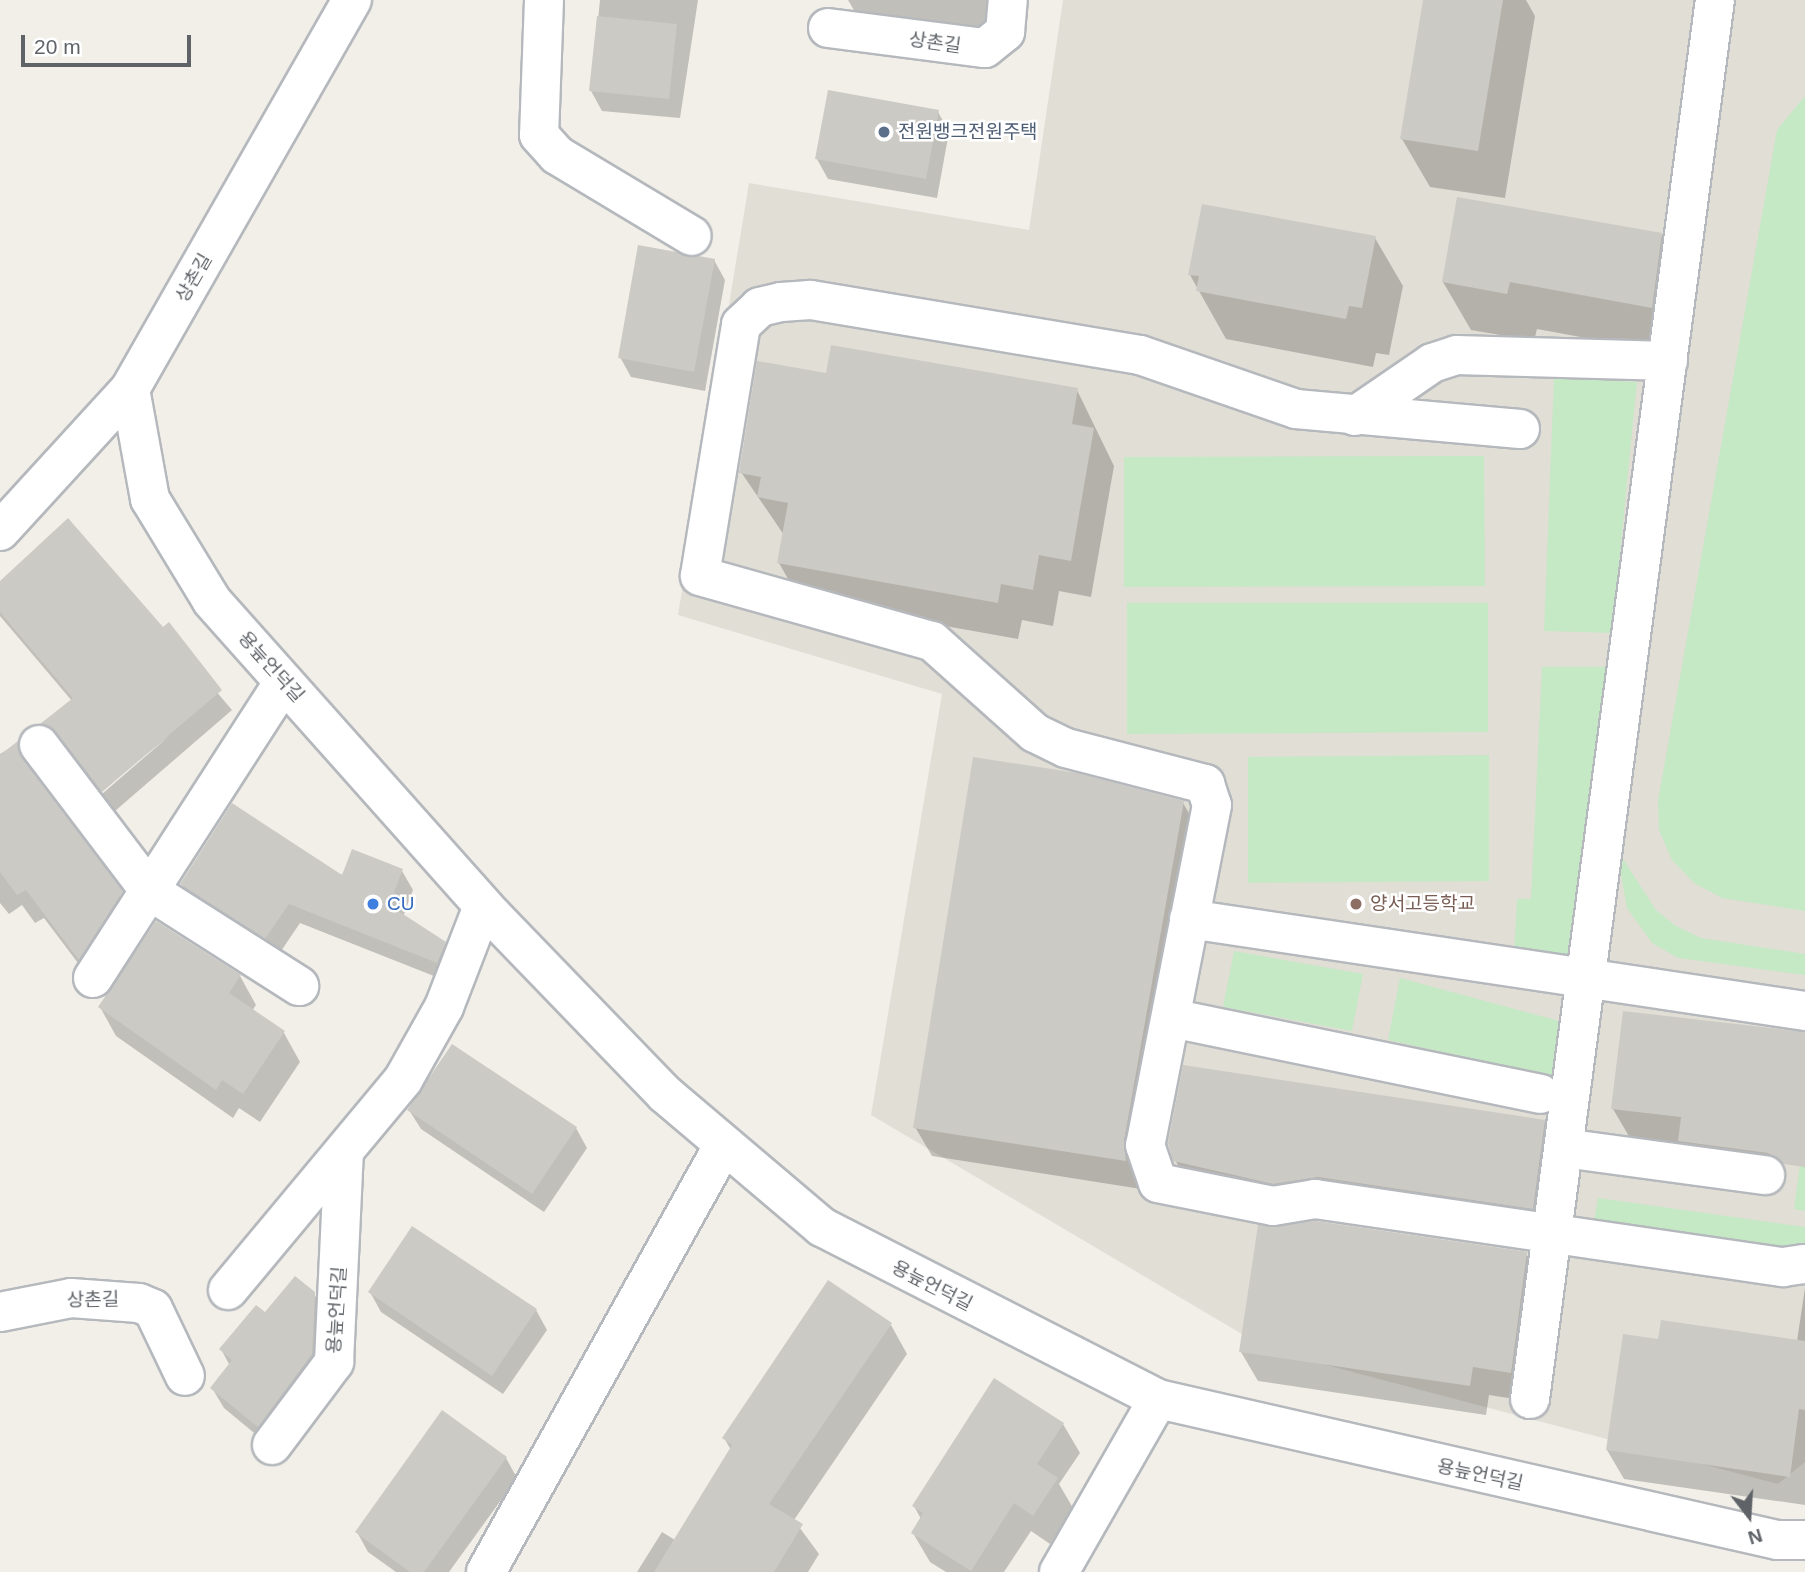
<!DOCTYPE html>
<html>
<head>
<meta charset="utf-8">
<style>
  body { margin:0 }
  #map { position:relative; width:1805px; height:1572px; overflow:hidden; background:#f1efe8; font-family:Helvetica,"Noto Sans KR",sans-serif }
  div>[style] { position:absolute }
  .education>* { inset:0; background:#e1ded6 }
  .green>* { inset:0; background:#c5e8c5 }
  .shadow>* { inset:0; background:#0003 }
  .building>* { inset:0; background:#cccac5 }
  .roads { filter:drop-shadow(2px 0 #b5b8bc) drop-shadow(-2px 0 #b5b8bc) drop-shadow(0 2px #b5b8bc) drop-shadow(0 -2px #b5b8bc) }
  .minor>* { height:38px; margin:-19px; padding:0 19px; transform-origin:19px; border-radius:19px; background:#fff }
  .dots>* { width:19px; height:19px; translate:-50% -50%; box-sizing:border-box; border:4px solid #fff; border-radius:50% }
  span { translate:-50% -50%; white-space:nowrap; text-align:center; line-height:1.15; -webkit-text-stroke:5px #fff; paint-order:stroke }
  .street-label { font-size:19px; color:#5f6368 }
  .service-label { font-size:19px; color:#4e5e75 }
  .left { translate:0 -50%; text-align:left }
  .shop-label { font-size:19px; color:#366cbe }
  .education-label { font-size:19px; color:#785e54 }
  .north { position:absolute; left:1714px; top:1481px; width:70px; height:70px; -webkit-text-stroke:5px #fff; paint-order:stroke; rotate:163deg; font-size:19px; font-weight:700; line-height:28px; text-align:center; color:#5f6368 }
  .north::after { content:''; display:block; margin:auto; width:24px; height:32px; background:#5f6368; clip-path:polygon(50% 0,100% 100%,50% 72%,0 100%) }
  .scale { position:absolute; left:21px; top:35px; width:170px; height:32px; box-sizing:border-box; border:4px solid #5f6368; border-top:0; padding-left:9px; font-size:21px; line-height:24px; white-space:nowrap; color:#5f6368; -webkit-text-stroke:5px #fff; paint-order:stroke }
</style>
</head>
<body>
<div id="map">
  <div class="education">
    <i style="clip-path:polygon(1063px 0,1805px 0,1805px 1462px,1778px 1484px,1269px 1350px,871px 1115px,942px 694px,678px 615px,749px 183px,1029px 230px)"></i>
  </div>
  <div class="green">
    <i style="clip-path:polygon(1805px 96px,1805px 911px,1722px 898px,1694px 883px,1672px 860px,1659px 830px,1658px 801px,1777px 130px)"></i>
    <i style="clip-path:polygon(1554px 377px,1637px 382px,1612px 633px,1544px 631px)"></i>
    <i style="clip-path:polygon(1484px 456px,1485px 586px,1124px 587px,1124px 457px)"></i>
    <i style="clip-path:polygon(1127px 603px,1488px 603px,1488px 732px,1127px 734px)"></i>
    <i style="clip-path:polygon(1542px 667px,1611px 667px,1576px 962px,1514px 958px,1517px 899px,1531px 899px)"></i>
    <i style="clip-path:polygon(1489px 755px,1489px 881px,1248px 883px,1248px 757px)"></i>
    <i style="clip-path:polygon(1616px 848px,1656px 910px,1676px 926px,1701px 938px,1805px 954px,1805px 975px,1678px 958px,1652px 943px,1627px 908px)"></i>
    <i style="clip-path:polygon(1234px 951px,1363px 974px,1352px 1031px,1223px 1007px)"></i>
    <i style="clip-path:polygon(1400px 978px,1556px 1020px,1568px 1030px,1558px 1078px,1388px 1040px)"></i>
    <i style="clip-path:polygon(1803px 1142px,1805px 1143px,1805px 1211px,1794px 1209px)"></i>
    <i style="clip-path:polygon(1598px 1198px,1805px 1227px,1805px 1257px,1593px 1227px)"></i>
  </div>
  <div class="shadow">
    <i style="clip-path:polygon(600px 0,698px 0,680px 118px,602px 111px,591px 91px)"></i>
    <i style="clip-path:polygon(848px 0,1001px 0,995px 40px,859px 19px)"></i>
    <i style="clip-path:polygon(1424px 0,1526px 0,1535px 16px,1505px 198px,1430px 187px,1402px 139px)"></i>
    <i style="clip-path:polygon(938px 112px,949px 132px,937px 198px,828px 179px,817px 159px)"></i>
    <i style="clip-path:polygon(1661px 235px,1689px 283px,1679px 355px,1537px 329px,1534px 341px,1471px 330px,1443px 282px)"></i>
    <i style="clip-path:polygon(1375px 238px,1403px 286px,1389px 355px,1376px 353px,1373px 367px,1226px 339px,1190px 275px)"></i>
    <i style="clip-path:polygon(714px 260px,725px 280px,705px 391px,631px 377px,620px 357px)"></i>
    <i style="clip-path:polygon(827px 375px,1077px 390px,1114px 466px,1091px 597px,1059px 591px,1053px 626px,1022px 620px,1018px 639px,800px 600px,779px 563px,784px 535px,741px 472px)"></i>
    <i style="clip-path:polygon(0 583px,163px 629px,232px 710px,115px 811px,102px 794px,169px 736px,100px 791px,42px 724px,72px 701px,0 616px)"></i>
    <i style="clip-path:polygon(18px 743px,36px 779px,138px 922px,96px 987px,44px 918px,35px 923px,22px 905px,9px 914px,0 903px,0 754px)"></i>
    <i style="clip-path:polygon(1183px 803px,1200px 832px,1141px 1189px,932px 1156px,915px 1127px)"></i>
    <i style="clip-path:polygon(402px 871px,413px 890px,403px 917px,444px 944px,456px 964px,449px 982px,300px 923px,277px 957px,193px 904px,182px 884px)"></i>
    <i style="clip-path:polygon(240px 976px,256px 1005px,252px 1011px,284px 1033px,300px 1062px,260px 1122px,239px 1108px,233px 1118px,116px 1036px,100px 1007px)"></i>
    <i style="clip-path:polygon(1805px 1033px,1805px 1158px,1772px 1155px,1769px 1180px,1697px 1170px,1681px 1143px,1630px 1138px,1613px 1109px)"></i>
    <i style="clip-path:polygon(409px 1110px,576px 1128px,587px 1148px,544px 1212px,421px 1129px)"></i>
    <i style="clip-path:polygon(1544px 1121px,1561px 1150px,1549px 1237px,1192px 1189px,1175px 1160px)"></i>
    <i style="clip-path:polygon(1526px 1254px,1543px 1283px,1527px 1401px,1489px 1395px,1486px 1415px,1258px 1381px,1241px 1352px)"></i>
    <i style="clip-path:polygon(1805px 1288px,1805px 1505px,1624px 1479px,1607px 1450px,1659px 1341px,1797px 1341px)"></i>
    <i style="clip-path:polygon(370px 1292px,536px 1310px,547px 1330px,503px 1394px,381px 1312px)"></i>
    <i style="clip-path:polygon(314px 1294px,326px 1314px,323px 1375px,270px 1446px,224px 1408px,212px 1388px,230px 1366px,221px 1349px,265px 1314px)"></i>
    <i style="clip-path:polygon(891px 1325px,907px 1354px,794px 1520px,819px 1554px,808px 1572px,637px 1572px,662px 1532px,675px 1540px,731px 1450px,724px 1438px)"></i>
    <i style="clip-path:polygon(1063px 1424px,1080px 1453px,1059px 1484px,1073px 1508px,1050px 1544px,1031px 1531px,1004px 1572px,946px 1572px,930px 1562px,913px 1533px,921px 1519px,914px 1506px)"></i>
    <i style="clip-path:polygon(506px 1458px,517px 1478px,449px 1572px,396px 1572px,368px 1552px,357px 1532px)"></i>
  </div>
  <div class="building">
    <i style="clip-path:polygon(1423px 0,1503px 0,1478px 151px,1400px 139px)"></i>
    <i style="clip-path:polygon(597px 16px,677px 24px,669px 99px,589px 91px)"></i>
    <i style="clip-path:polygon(828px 90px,939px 110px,926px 179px,815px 159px)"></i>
    <i style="clip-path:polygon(1457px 197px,1662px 233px,1652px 308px,1510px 282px,1507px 294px,1442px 282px)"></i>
    <i style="clip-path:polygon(1202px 204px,1376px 236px,1362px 308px,1349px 306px,1346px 319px,1196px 291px,1199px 276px,1188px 275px)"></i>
    <i style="clip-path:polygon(638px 245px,715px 259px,694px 372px,618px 358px)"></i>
    <i style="clip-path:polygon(831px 345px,1078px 388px,1072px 424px,1094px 428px,1071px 561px,1039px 555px,1033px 590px,1001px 584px,998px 603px,777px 563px,788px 503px,757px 497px,761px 477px,739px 473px,757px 361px,826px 373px)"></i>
    <i style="clip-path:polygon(68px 518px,163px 627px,169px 622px,222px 690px,102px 792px,56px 732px,40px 724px,73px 698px,0 612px,0 581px)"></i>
    <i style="clip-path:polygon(18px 741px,22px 758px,123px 891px,79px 960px,26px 890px,17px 895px,0 872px,0 755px)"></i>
    <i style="clip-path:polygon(973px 757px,1077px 773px,1184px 801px,1124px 1141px,1126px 1161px,913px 1128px)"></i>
    <i style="clip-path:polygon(232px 803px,342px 875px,352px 849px,403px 869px,389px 905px,446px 942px,437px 963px,289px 904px,265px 939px,180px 884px)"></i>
    <i style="clip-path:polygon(156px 921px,241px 975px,229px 993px,285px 1031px,243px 1094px,222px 1080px,216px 1090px,98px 1007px)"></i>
    <i style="clip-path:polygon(1623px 1011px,1805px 1032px,1805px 1167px,1784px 1164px,1768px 1153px,1678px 1141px,1681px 1117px,1611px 1109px)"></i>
    <i style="clip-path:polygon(452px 1044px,577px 1127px,532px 1194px,407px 1110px)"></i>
    <i style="clip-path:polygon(1183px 1065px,1545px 1120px,1533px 1209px,1318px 1177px,1273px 1184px,1173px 1161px,1168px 1143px)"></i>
    <i style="clip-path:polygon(1315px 1221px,1527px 1252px,1511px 1373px,1473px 1367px,1470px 1386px,1239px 1352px,1258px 1225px)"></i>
    <i style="clip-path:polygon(412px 1226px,537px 1309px,492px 1376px,368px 1292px)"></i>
    <i style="clip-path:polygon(295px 1276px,315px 1292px,312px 1354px,258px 1427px,210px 1388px,232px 1360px,219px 1349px,256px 1305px,265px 1312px)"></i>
    <i style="clip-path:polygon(828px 1280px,892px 1323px,769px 1504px,803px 1524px,774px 1572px,654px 1572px,732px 1445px,722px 1438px)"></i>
    <i style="clip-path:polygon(1661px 1320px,1805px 1341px,1805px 1410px,1799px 1409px,1790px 1477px,1606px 1450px,1623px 1334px,1658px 1339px)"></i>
    <i style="clip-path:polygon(994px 1378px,1064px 1423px,1037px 1464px,1058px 1478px,1033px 1516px,1014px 1503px,971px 1571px,911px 1533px,923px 1513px,912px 1506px)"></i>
    <i style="clip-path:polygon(442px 1410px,507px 1457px,424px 1572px,410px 1572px,355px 1532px)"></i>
  </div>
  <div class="roads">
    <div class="minor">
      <i style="left:544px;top:0;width:135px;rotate:92.1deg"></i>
      <i style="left:539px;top:135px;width:27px;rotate:48deg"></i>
      <i style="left:557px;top:155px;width:157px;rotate:31deg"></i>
      <i style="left:828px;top:28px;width:158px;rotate:7.3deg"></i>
      <i style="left:985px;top:48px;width:26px;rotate:-39deg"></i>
      <i style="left:1005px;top:32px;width:32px;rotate:-85deg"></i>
      <i style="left:130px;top:389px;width:112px;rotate:79.7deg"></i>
      <i style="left:150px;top:499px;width:119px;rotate:58.7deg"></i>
      <i style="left:212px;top:601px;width:424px;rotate:48.3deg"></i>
      <i style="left:494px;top:917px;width:246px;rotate:46deg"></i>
      <i style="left:665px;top:1094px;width:206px;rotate:40.3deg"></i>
      <i style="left:822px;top:1227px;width:377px;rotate:27.1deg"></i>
      <i style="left:1158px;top:1399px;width:635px;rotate:12.83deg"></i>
      <i style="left:1777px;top:1540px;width:28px"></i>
      <i style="left:1355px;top:416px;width:93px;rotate:-34.5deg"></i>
      <i style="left:1432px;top:363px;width:26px;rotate:-18deg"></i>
      <i style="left:1457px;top:355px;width:211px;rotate:1.6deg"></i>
      <i style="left:1520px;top:429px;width:225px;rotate:-174.9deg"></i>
      <i style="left:1296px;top:409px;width:165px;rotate:-160.9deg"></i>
      <i style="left:1140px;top:355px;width:335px;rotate:-170.5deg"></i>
      <i style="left:810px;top:300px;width:29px;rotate:176deg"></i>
      <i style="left:781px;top:302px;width:22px;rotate:167deg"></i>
      <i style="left:760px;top:307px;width:26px;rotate:137deg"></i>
      <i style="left:741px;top:325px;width:254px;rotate:99.3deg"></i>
      <i style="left:700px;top:576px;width:241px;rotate:15.7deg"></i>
      <i style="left:932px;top:641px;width:138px;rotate:41.8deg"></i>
      <i style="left:1035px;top:733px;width:34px;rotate:26deg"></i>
      <i style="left:1066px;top:748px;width:144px;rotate:14.5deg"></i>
      <i style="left:1205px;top:784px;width:22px;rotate:72deg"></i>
      <i style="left:1212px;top:805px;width:347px;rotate:101.1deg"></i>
      <i style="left:1145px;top:1145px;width:40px;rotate:71.1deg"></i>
      <i style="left:1158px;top:1183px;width:117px;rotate:11.3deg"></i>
      <i style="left:1273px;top:1206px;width:43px;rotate:-9.5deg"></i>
      <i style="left:1315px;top:1199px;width:473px;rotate:8.3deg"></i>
      <i style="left:1783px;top:1267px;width:22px;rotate:-8deg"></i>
      <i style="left:0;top:531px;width:193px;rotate:-47.5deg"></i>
      <i style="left:130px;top:389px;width:448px;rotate:-60.3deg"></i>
      <i style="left:39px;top:745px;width:183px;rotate:52.8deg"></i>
      <i style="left:150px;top:891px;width:177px;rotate:32.5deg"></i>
      <i style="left:1189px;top:919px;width:623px;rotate:8.49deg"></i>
      <i style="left:93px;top:978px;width:352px;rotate:-57.2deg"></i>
      <i style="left:1171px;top:1018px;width:377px;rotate:11.6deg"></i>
      <i style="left:1564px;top:1148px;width:203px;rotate:7.7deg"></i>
      <i style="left:228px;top:1290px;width:273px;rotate:-50.2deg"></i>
      <i style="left:403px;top:1080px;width:84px;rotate:-60.7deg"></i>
      <i style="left:444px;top:1007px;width:108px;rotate:-68.9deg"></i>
      <i style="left:0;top:1312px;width:72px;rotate:-11.2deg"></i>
      <i style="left:71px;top:1298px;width:68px;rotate:4.2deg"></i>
      <i style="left:139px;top:1303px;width:15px;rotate:23deg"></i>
      <i style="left:153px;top:1309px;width:74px;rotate:64.5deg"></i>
      <i style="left:1530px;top:1399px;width:1411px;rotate:-82.47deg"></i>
      <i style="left:272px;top:1445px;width:104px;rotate:-53.2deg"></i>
      <i style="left:334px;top:1362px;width:209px;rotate:-87.3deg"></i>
      <i style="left:486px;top:1572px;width:489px;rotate:-60.9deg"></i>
      <i style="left:1059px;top:1572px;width:199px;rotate:-60.2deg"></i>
    </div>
  </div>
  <div class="dots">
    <i style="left:884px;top:132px;background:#5c6f8a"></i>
    <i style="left:373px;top:904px;background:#3f7fe0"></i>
    <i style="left:1356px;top:904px;background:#8d6e63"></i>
  </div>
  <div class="street-label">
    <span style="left:935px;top:43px;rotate:8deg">상촌길</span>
    <span style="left:194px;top:278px;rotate:-60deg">상촌길</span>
    <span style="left:271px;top:667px;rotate:48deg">용늪언덕길</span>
    <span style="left:932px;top:1286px;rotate:27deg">용늪언덕길</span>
    <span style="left:93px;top:1300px;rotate:-1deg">상촌길</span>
    <span style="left:337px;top:1310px;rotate:-86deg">용늪언덕길</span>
    <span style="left:1480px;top:1475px;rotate:12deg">용늪언덕길</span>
  </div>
  <div class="service-label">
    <span class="left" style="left:898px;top:132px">전원뱅크전원주택</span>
  </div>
  <div class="shop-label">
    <span class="left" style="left:387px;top:904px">CU</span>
  </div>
  <div class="education-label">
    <span class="left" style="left:1370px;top:904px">양서고등학교</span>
  </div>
  <div class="north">N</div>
  <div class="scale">20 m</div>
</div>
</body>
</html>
